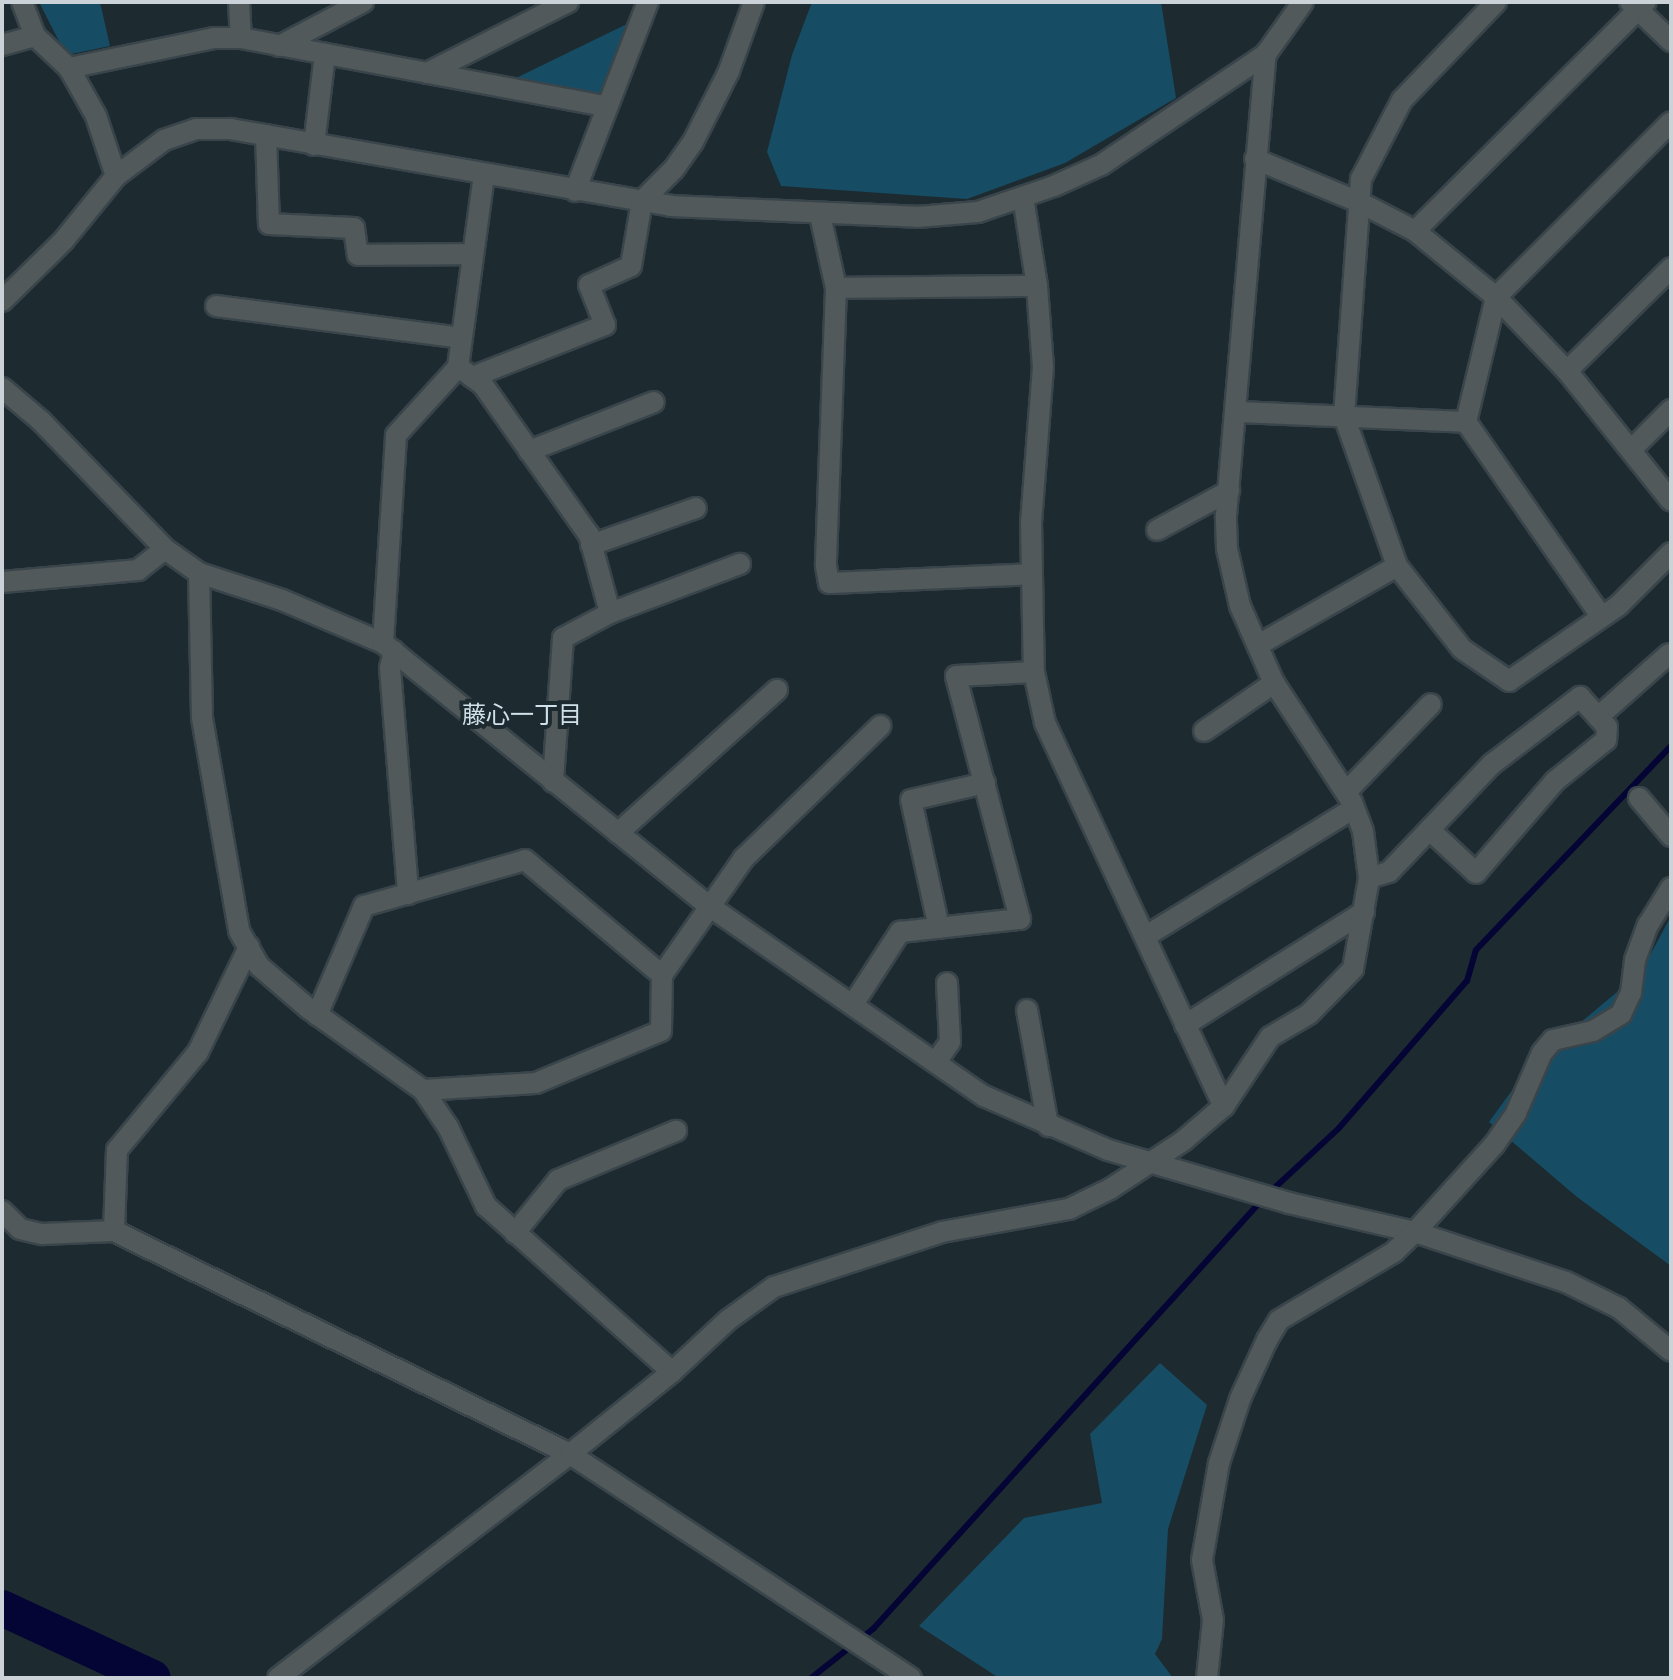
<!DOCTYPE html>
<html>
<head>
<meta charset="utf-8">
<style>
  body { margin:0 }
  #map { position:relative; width:1673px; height:1680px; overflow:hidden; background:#1d2a30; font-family:"Alegreya Sans","Noto Sans JP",sans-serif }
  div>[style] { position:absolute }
  .green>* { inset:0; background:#164d64 }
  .stream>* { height:6px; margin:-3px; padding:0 3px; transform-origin:3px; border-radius:3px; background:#040435 }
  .river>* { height:36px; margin:-18px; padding:0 18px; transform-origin:18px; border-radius:18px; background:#040435 }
  .roads { filter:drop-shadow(2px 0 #39454b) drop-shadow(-2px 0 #39454b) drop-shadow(0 2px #39454b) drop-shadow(0 -2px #39454b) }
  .minor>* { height:20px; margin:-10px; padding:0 10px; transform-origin:10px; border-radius:10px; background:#51595a }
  span { translate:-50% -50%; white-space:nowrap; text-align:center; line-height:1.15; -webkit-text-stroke:8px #1d2a30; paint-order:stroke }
  .neighbourhood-label { font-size:24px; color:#d0e1e9 }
  .frame { position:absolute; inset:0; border:4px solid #cbd3d8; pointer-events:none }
</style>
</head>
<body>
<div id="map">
  <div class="green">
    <i style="clip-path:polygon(39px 2px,100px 2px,110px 46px,66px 55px)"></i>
    <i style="clip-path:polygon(812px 2px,1161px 2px,1176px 98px,1065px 163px,967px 199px,781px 186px,767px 152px,792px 55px)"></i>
    <i style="clip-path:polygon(629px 23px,601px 94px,516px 78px)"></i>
    <i style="clip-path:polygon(1671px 916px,1671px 1266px,1577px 1197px,1489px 1122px,1531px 1064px,1641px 972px)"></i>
    <i style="clip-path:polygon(1160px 1363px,1207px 1405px,1168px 1529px,1162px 1639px,1155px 1654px,1173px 1678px,999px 1678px,919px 1626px,1024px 1518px,1102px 1503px,1090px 1434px)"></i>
  </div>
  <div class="stream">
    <i style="left:1270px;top:1192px;width:94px;rotate:-42.8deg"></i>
    <i style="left:1339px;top:1128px;width:195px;rotate:-49deg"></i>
    <i style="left:1467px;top:981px;width:32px;rotate:-74deg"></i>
    <i style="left:1476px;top:950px;width:282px;rotate:-46.3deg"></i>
    <i style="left:811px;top:1678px;width:80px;rotate:-38.4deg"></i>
    <i style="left:874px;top:1628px;width:578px;rotate:-47.81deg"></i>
  </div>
  <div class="river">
    <i style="left:2px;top:1608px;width:166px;rotate:24.9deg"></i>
  </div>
  <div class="roads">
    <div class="minor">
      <i style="left:22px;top:2px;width:36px;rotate:69deg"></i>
      <i style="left:35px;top:36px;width:47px;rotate:43.3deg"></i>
      <i style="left:69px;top:68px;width:55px;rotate:60.6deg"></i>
      <i style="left:96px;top:116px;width:63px;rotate:71.6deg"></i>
      <i style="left:239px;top:2px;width:36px;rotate:87deg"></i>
      <i style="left:1496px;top:2px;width:136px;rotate:133.8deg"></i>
      <i style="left:1402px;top:100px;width:89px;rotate:117.4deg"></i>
      <i style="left:1361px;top:179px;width:238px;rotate:94.1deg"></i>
      <i style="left:1344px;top:416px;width:159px;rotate:70.5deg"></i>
      <i style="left:1397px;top:566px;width:105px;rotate:51.9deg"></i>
      <i style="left:1462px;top:649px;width:57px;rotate:34.2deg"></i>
      <i style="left:1509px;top:681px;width:134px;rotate:-34.6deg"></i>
      <i style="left:1619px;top:605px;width:74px;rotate:-45deg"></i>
      <i style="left:1630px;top:2px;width:57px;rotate:43.6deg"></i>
      <i style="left:2px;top:45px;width:34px;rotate:-15deg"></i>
      <i style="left:279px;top:46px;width:95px;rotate:-27.6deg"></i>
      <i style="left:69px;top:68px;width:148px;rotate:-11.7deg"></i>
      <i style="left:214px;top:38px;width:27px"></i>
      <i style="left:241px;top:38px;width:371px;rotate:10.6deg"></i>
      <i style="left:427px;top:73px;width:158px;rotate:-26.7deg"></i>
      <i style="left:266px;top:135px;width:89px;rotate:88.1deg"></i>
      <i style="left:269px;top:224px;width:85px;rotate:2.7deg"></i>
      <i style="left:354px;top:228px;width:27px;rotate:82deg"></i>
      <i style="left:358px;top:255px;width:115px;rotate:-0.5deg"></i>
      <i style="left:314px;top:145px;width:92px;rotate:-83.1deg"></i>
      <i style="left:1255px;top:159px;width:113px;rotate:22.5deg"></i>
      <i style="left:1359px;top:202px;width:63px;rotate:27.4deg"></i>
      <i style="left:1415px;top:231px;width:104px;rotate:39.2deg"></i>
      <i style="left:1496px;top:297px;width:103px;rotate:46.2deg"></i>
      <i style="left:1567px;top:371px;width:166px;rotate:51.3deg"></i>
      <i style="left:575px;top:191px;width:203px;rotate:-68.9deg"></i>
      <i style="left:1023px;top:197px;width:90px;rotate:81.1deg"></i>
      <i style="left:1037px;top:286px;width:81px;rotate:85.8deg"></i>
      <i style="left:1043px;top:367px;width:155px;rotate:94.4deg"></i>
      <i style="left:1031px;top:522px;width:150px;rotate:88.9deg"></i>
      <i style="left:1034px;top:672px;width:52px;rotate:77.8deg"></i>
      <i style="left:1045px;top:723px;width:423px;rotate:65deg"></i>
      <i style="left:820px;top:215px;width:75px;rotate:77.6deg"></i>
      <i style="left:836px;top:288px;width:278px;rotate:92.1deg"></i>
      <i style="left:826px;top:566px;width:17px;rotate:80deg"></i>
      <i style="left:829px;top:583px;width:203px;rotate:-2.5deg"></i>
      <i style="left:1415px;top:231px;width:325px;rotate:-44.8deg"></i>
      <i style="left:836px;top:288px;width:201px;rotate:-0.6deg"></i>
      <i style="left:2px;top:301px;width:87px;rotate:-44.5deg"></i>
      <i style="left:64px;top:240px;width:82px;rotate:-50.9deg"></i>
      <i style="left:116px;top:176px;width:60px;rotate:-36.9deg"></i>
      <i style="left:164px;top:140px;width:34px;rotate:-19deg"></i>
      <i style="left:196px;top:129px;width:35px"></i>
      <i style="left:231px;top:129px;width:446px;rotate:9.9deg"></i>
      <i style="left:670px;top:206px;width:247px;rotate:2.5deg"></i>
      <i style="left:917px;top:217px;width:61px;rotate:-4.7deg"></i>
      <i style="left:978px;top:212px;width:80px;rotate:-18.9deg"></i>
      <i style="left:1054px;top:186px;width:51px;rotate:-24.1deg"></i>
      <i style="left:1101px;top:165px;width:199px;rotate:-33.9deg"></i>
      <i style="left:1266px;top:54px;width:64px;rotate:-54.6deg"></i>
      <i style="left:216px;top:306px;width:247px;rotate:7.4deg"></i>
      <i style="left:464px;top:371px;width:24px;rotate:36deg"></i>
      <i style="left:483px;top:385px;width:184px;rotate:54.8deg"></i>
      <i style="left:589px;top:535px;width:81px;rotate:74.9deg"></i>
      <i style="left:610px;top:613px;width:53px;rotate:152deg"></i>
      <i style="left:563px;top:638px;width:144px;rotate:94deg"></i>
      <i style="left:1567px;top:371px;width:146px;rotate:-44.7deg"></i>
      <i style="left:472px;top:377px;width:143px;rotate:-21.4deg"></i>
      <i style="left:605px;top:325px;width:43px;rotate:-111.8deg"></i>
      <i style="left:589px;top:285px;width:46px;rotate:-24.3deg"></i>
      <i style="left:631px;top:266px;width:66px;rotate:-80.4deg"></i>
      <i style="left:642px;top:201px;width:45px;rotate:-45deg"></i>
      <i style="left:674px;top:169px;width:33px;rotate:-55deg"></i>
      <i style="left:693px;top:142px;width:80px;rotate:-63.1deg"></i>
      <i style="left:729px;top:71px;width:73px;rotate:-70.1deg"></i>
      <i style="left:2px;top:388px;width:51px;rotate:40.2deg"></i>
      <i style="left:41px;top:421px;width:178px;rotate:45.9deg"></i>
      <i style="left:165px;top:549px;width:42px;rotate:35.2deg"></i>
      <i style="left:199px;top:573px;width:87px;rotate:18deg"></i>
      <i style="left:282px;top:600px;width:110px;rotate:23.1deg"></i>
      <i style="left:383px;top:643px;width:422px;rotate:38.9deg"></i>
      <i style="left:712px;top:908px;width:331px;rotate:34.7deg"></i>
      <i style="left:984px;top:1096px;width:135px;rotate:23.5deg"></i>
      <i style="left:1108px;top:1150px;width:189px;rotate:16.3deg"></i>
      <i style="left:1289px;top:1203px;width:129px;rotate:13deg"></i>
      <i style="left:1415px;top:1232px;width:159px;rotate:18.3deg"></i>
      <i style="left:1566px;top:1282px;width:59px;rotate:26.1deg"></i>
      <i style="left:1619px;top:1308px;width:67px;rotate:39.6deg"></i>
      <i style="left:1238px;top:412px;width:228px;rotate:2.5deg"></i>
      <i style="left:1631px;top:450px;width:57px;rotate:-45deg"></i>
      <i style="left:529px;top:451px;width:134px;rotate:-21.4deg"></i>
      <i style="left:1157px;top:530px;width:82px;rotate:-28.4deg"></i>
      <i style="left:591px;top:545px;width:111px;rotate:-19.4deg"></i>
      <i style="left:199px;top:573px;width:145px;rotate:88.8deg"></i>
      <i style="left:202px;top:718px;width:216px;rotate:80.1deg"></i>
      <i style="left:239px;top:931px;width:40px;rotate:60.3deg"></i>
      <i style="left:259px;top:966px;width:65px;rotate:40.6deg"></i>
      <i style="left:308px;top:1008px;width:141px;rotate:35.5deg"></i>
      <i style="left:423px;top:1090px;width:45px;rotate:56deg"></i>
      <i style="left:448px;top:1127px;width:88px;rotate:64.3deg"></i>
      <i style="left:486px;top:1206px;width:249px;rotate:41.7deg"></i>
      <i style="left:2px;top:582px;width:137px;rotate:-5deg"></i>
      <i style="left:138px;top:570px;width:34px;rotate:-38deg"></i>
      <i style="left:610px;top:613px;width:139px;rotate:-20.7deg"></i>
      <i style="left:1601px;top:616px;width:236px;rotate:-124.8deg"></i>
      <i style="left:1466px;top:422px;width:129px;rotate:-76.5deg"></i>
      <i style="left:1496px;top:297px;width:247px;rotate:-45deg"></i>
      <i style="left:383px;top:643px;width:208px;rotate:-86.4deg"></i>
      <i style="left:396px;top:435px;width:92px;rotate:-47.6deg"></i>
      <i style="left:458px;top:367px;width:195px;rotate:-82.3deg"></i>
      <i style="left:1258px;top:645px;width:160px;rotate:-29.6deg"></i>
      <i style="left:394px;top:651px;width:17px;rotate:103deg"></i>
      <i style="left:390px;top:668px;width:227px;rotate:85.4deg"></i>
      <i style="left:1598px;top:717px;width:95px;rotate:-41.6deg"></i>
      <i style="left:1204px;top:731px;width:85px;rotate:-34.4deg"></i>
      <i style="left:1346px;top:792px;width:122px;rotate:-46deg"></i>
      <i style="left:1639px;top:798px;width:50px;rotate:49.9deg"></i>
      <i style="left:618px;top:833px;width:214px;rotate:-42deg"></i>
      <i style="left:1369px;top:878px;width:21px;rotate:-17deg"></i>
      <i style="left:1389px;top:872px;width:149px;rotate:-46.4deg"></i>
      <i style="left:1492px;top:764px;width:111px;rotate:-37.3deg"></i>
      <i style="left:1580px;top:697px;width:40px;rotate:48deg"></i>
      <i style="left:1607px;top:727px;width:13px;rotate:94deg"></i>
      <i style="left:1606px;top:740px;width:65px;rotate:141.2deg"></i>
      <i style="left:1555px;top:781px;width:121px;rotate:130.7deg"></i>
      <i style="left:1476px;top:873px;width:60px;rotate:-137deg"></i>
      <i style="left:939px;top:928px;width:131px;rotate:-102.3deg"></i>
      <i style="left:911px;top:800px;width:76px;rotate:-12.9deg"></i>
      <i style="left:1146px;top:936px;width:244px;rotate:-31.6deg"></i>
      <i style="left:854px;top:1003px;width:85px;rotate:-57.1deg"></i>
      <i style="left:900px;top:932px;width:121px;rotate:-6.2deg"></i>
      <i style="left:1020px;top:919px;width:251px;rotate:-104.8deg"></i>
      <i style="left:956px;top:676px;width:78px;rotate:-2.9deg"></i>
      <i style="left:1027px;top:1010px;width:118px;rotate:79.7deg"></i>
      <i style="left:317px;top:1015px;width:119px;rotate:-66.7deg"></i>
      <i style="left:364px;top:906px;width:167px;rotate:-15.9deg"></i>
      <i style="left:525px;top:860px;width:179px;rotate:40deg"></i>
      <i style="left:1185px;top:1025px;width:212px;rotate:-32.3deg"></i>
      <i style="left:936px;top:1062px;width:24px;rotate:-55deg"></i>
      <i style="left:950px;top:1042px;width:59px;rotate:-92.9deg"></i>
      <i style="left:423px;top:1090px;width:113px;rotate:-3.5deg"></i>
      <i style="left:536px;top:1083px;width:135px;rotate:-22.6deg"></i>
      <i style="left:661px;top:1031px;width:56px;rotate:-89deg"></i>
      <i style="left:662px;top:975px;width:143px;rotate:-55deg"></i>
      <i style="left:744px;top:858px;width:190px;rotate:-44.1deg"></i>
      <i style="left:2px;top:1211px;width:25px;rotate:45deg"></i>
      <i style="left:20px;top:1229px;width:23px;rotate:13deg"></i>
      <i style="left:42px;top:1234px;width:72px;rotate:-2.4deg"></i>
      <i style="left:114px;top:1231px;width:508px;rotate:26.06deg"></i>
      <i style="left:570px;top:1454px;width:408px;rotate:33.3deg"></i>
      <i style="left:114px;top:1231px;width:81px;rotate:-87.9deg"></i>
      <i style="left:117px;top:1150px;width:127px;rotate:-50.4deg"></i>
      <i style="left:198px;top:1052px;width:117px;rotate:-64.1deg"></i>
      <i style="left:515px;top:1233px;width:68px;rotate:-50.9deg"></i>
      <i style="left:558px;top:1180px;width:128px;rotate:-22.6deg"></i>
      <i style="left:278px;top:1678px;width:368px;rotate:-37.5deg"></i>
      <i style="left:570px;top:1454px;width:131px;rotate:-38.8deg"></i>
      <i style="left:672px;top:1372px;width:76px;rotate:-42.9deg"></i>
      <i style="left:728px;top:1320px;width:57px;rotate:-35.7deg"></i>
      <i style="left:774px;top:1287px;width:177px;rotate:-18.1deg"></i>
      <i style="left:942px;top:1232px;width:129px;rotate:-10.3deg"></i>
      <i style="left:1069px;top:1209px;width:46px;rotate:-26deg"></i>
      <i style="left:1110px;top:1189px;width:87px;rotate:-33.3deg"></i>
      <i style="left:1183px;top:1141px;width:54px;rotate:-40.5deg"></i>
      <i style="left:1224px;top:1106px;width:83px;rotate:-56.3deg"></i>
      <i style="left:1270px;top:1037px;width:45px;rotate:-30.5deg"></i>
      <i style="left:1309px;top:1014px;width:63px;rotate:-45.6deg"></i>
      <i style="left:1353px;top:969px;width:92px;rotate:-80deg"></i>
      <i style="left:1369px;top:878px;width:47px;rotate:-97.3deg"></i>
      <i style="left:1363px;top:831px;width:31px;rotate:-111deg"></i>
      <i style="left:1352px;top:802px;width:142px;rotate:-123.2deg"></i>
      <i style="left:1274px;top:683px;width:84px;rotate:-113.8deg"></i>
      <i style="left:1240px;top:606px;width:58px;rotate:-102.8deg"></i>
      <i style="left:1227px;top:549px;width:33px;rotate:-92deg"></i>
      <i style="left:1226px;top:516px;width:464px;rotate:-85.1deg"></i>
      <i style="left:1207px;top:1678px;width:58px;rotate:-84.1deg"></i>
      <i style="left:1213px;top:1620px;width:61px;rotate:-100.4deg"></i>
      <i style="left:1202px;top:1560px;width:98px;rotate:-80.1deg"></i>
      <i style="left:1219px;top:1463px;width:67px;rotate:-71.8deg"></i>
      <i style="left:1240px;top:1399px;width:65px;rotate:-65.4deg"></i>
      <i style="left:1267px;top:1340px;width:23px;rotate:-59deg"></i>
      <i style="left:1279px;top:1320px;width:134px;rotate:-30.6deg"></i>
      <i style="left:1394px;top:1252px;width:29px;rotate:-44deg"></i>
      <i style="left:1415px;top:1232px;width:118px;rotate:-47.8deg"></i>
      <i style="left:1494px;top:1145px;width:39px;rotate:-55deg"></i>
      <i style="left:1516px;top:1113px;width:65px;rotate:-66.6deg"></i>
      <i style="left:1542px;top:1053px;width:17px;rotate:-50deg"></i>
      <i style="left:1553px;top:1040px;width:41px;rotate:-12.7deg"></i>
      <i style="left:1593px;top:1031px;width:33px;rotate:-31deg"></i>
      <i style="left:1621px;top:1014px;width:23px;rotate:-65deg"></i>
      <i style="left:1631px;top:993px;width:33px;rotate:-83deg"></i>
      <i style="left:1635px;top:960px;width:37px;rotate:-70deg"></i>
      <i style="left:1648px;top:925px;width:44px;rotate:-58.1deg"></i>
    </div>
  </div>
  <div class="neighbourhood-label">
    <span style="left:522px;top:717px">藤心一丁目</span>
  </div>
  <div class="frame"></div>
</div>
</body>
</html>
